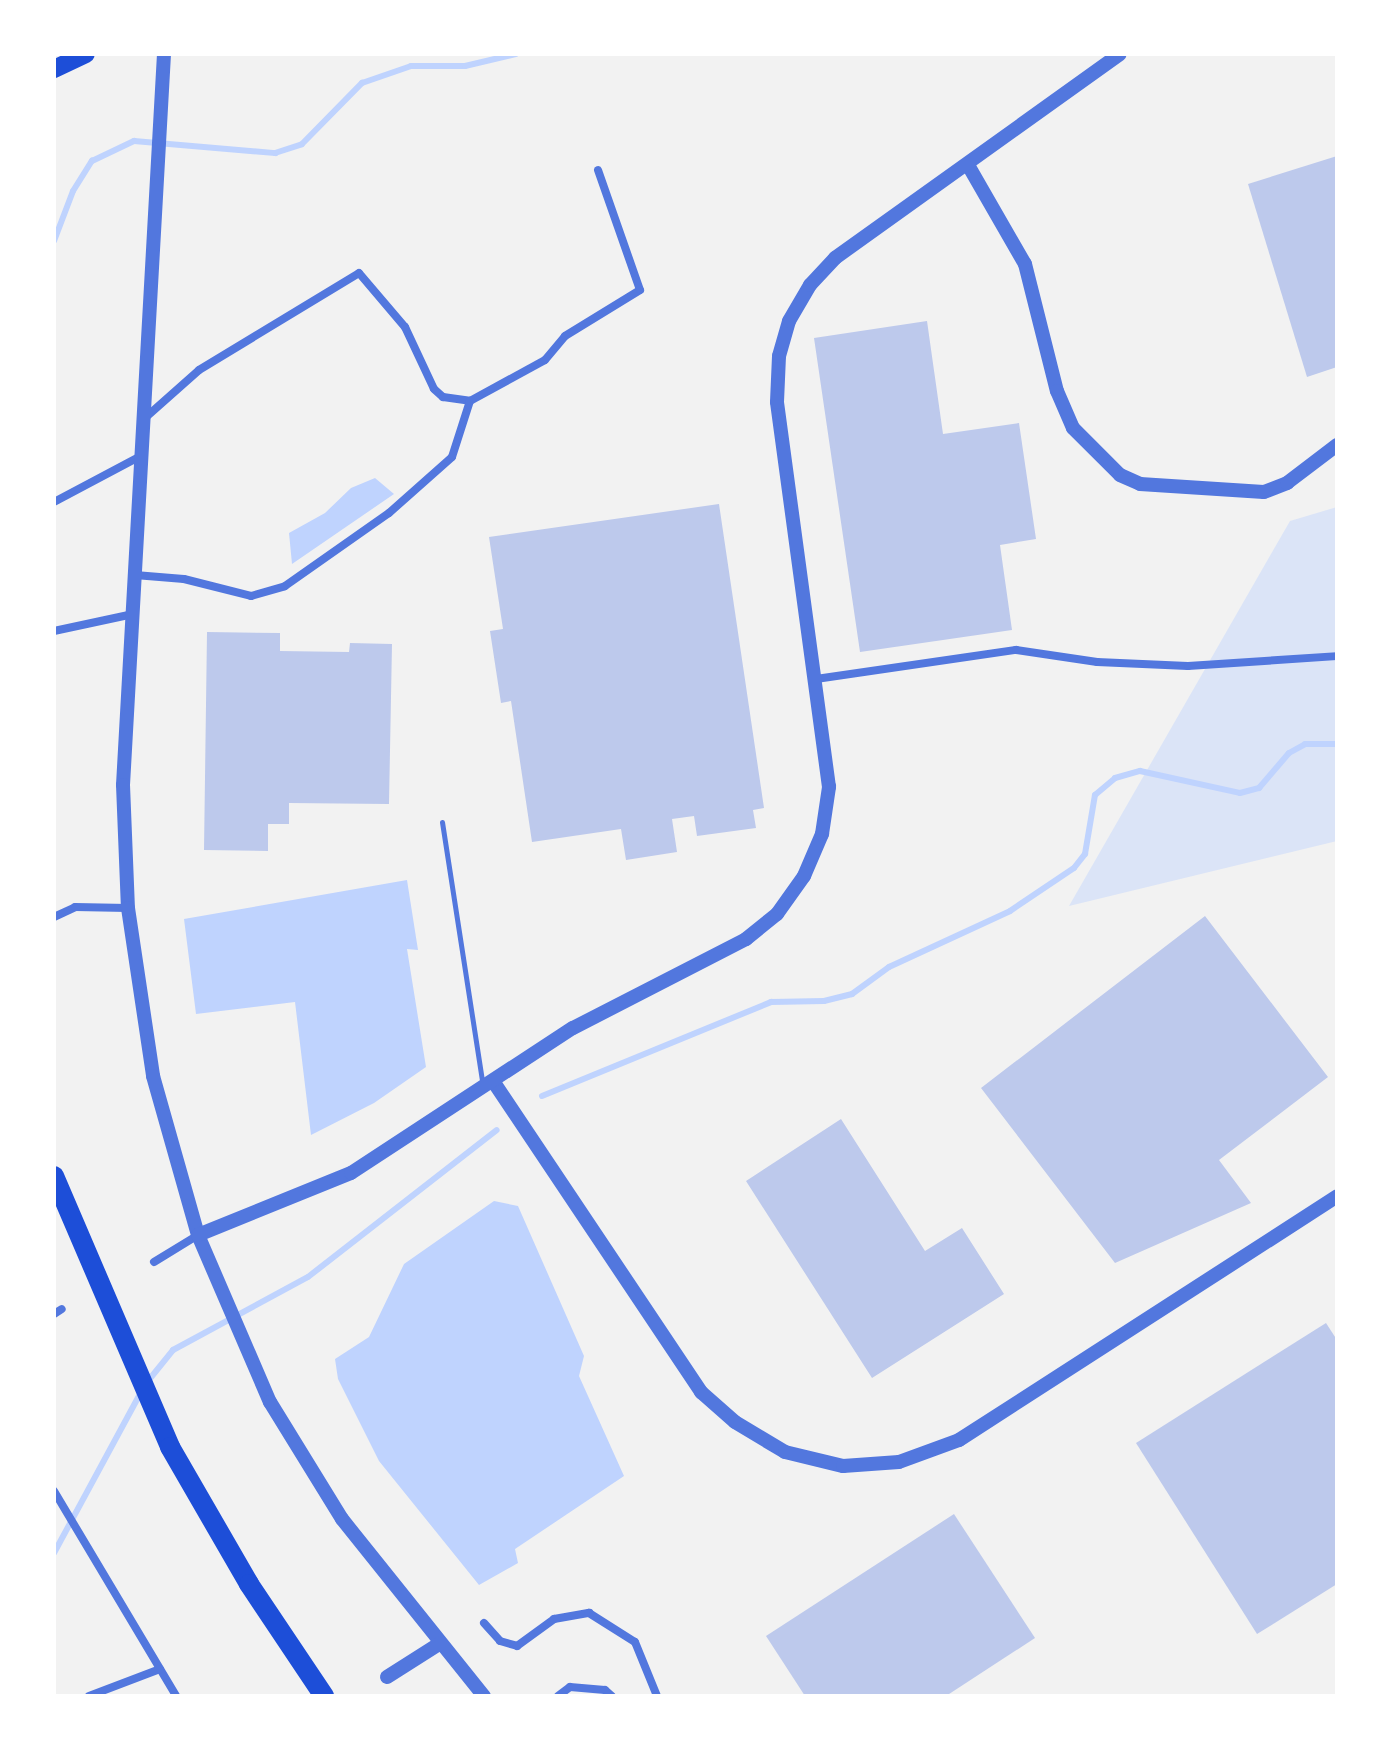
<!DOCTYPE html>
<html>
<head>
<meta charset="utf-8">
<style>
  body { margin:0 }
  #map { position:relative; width:1391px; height:1750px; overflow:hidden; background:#f2f2f2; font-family:Overpass,sans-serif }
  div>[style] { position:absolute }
  .green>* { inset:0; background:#dbe4f7 }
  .water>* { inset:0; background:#bfd3fe }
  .stream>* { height:6px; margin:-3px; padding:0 3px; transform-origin:3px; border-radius:3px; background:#bfd3fe }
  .building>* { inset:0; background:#bdc9ec }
  .service>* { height:5px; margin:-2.5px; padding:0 2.5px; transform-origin:2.5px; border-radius:2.5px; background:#5277de }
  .minor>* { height:8px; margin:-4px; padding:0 4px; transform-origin:4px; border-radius:4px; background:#5277de }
  .tertiary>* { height:14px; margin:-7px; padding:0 7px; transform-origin:7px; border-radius:7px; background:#5277de }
  .primary>* { height:18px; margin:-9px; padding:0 9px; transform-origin:9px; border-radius:9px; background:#1d4ed8 }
  .motorway>* { height:20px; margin:-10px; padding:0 10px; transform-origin:10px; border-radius:10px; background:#1d4ed8 }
  span { translate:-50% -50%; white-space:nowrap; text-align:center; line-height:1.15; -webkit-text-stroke:6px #fff; paint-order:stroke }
  .frame { position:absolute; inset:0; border:56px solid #fff; pointer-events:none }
</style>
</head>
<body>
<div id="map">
  <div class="green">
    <i style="clip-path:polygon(1337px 507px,1337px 841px,1069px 906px,1290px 521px)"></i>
  </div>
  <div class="water">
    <i style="clip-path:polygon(375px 478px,394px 494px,292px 564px,289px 533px,325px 513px,351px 488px)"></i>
    <i style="clip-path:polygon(407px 880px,418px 950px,407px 949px,426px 1067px,374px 1103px,311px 1135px,295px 1002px,196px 1014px,184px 919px)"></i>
    <i style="clip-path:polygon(494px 1201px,518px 1206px,584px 1356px,579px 1376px,624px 1476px,515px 1549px,518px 1563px,479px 1585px,379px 1461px,338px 1379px,335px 1359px,369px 1337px,404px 1264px)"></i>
  </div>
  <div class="stream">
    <i style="left:54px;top:241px;width:53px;rotate:-69.2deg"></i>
    <i style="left:73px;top:191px;width:36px;rotate:-58deg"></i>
    <i style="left:92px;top:161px;width:47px;rotate:-25.5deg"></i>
    <i style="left:134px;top:141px;width:142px;rotate:4.9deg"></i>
    <i style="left:275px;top:153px;width:28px;rotate:-18deg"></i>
    <i style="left:302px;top:144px;width:86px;rotate:-45.5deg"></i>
    <i style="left:362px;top:83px;width:52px;rotate:-19.1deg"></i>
    <i style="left:411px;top:66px;width:54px"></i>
    <i style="left:465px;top:66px;width:52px;rotate:-13.2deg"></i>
    <i style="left:542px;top:1096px;width:248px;rotate:-22.3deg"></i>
    <i style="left:771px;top:1002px;width:53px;rotate:-1.1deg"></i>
    <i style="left:824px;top:1001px;width:29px;rotate:-14deg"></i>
    <i style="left:852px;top:994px;width:46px;rotate:-36.1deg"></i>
    <i style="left:889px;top:967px;width:133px;rotate:-24.8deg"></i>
    <i style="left:1010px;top:911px;width:77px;rotate:-33.9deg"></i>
    <i style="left:1074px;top:868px;width:18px;rotate:-52deg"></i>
    <i style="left:1085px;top:854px;width:60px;rotate:-80.4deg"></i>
    <i style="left:1095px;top:795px;width:26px;rotate:-40deg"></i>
    <i style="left:1115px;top:778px;width:26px;rotate:-16deg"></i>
    <i style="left:1140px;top:771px;width:102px;rotate:12.4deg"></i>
    <i style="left:1240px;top:793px;width:20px;rotate:-15deg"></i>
    <i style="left:1259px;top:788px;width:46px;rotate:-49.4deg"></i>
    <i style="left:1289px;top:753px;width:18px;rotate:-29deg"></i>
    <i style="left:1305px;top:744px;width:32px"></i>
    <i style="left:148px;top:1381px;width:40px;rotate:-51deg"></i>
    <i style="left:173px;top:1350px;width:153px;rotate:-28.4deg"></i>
    <i style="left:308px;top:1277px;width:239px;rotate:-37.9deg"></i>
    <i style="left:54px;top:1553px;width:185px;rotate:-61.6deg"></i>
  </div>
  <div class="building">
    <i style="clip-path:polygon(1337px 156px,1337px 367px,1307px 377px,1248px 184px)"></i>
    <i style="clip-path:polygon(927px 321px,943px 434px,1019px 423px,1036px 539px,1000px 545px,1012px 630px,860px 652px,814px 338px)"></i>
    <i style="clip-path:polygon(719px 504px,764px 808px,753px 810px,756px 828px,697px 836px,694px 816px,672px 819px,677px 852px,626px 860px,621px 829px,532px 842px,511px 701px,501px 703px,490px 631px,503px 629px,489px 537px)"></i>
    <i style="clip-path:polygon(207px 632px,280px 633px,280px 651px,349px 652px,350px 643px,392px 644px,389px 804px,289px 803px,289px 824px,268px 824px,268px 851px,204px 850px)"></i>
    <i style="clip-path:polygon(1205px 916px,1328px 1077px,1219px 1160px,1251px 1203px,1115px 1263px,981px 1088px)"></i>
    <i style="clip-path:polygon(841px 1119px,925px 1251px,962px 1228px,1004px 1294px,872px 1378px,746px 1181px)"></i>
    <i style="clip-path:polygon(1326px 1323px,1337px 1340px,1337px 1584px,1257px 1634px,1136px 1443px)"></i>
    <i style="clip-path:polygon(954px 1514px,1035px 1638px,946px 1696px,805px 1696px,766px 1636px)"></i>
  </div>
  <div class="service">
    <i style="left:442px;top:822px;width:267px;rotate:81.2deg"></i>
  </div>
  <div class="minor">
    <i style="left:145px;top:418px;width:72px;rotate:-41.6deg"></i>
    <i style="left:199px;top:370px;width:187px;rotate:-31.2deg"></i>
    <i style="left:359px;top:273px;width:71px;rotate:49.6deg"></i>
    <i style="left:405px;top:327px;width:68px;rotate:64.9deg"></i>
    <i style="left:434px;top:389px;width:12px;rotate:42deg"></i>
    <i style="left:443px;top:397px;width:27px;rotate:8deg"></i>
    <i style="left:54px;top:502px;width:96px;rotate:-27.9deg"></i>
    <i style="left:135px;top:575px;width:49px;rotate:4.7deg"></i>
    <i style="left:184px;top:579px;width:69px;rotate:14.2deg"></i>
    <i style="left:251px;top:596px;width:35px;rotate:-16deg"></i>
    <i style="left:285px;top:586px;width:127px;rotate:-35.1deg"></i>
    <i style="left:389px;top:513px;width:84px;rotate:-41.6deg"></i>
    <i style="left:452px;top:457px;width:59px;rotate:-72.2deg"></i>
    <i style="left:470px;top:401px;width:85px;rotate:-28.7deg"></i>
    <i style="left:545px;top:360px;width:31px;rotate:-50deg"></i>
    <i style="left:565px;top:336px;width:88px;rotate:-31.5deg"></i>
    <i style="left:640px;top:290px;width:127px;rotate:-109.3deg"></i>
    <i style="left:54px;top:631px;width:81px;rotate:-12.1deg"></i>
    <i style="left:816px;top:679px;width:202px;rotate:-8.3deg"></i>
    <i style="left:1016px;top:650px;width:82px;rotate:8.4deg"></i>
    <i style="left:1097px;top:662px;width:91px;rotate:2.5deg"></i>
    <i style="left:1188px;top:666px;width:149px;rotate:-3.8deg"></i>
    <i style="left:54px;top:917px;width:23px;rotate:-25deg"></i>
    <i style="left:75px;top:907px;width:53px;rotate:1.1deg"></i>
    <i style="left:154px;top:1262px;width:52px;rotate:-31.5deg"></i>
    <i style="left:54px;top:1314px;width:9px;rotate:-32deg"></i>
    <i style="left:54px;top:1491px;width:239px;rotate:59.2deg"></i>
    <i style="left:484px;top:1623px;width:24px;rotate:48deg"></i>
    <i style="left:500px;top:1641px;width:18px;rotate:16deg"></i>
    <i style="left:517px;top:1646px;width:46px;rotate:-36.1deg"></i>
    <i style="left:554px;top:1619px;width:36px;rotate:-10deg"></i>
    <i style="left:589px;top:1613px;width:54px;rotate:32.2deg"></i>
    <i style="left:635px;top:1642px;width:58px;rotate:67.8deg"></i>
    <i style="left:89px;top:1696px;width:76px;rotate:-20.8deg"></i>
    <i style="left:558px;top:1696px;width:15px;rotate:-37deg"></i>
    <i style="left:570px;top:1687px;width:35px;rotate:5deg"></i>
    <i style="left:605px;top:1690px;width:9px;rotate:41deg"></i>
  </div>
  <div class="tertiary">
    <i style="left:164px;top:54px;width:732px;rotate:93.21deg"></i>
    <i style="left:123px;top:785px;width:123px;rotate:87.7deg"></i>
    <i style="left:128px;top:908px;width:170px;rotate:81.5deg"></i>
    <i style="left:153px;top:1076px;width:165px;rotate:74.2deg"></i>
    <i style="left:198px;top:1235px;width:182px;rotate:66.7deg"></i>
    <i style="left:270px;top:1402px;width:137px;rotate:58.4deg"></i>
    <i style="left:342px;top:1519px;width:227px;rotate:51.3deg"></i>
    <i style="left:968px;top:165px;width:114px;rotate:60.1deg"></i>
    <i style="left:1025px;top:264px;width:131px;rotate:75.9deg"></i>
    <i style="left:1057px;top:391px;width:40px;rotate:66.6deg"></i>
    <i style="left:1073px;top:428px;width:66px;rotate:45deg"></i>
    <i style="left:1120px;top:475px;width:22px;rotate:24deg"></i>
    <i style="left:1140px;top:484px;width:124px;rotate:3.7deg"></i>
    <i style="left:1264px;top:492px;width:25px;rotate:-21deg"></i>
    <i style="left:1287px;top:483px;width:63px;rotate:-37.2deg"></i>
    <i style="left:495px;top:1084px;width:371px;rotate:56.2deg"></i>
    <i style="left:701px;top:1392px;width:45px;rotate:41.4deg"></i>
    <i style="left:735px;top:1422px;width:58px;rotate:31deg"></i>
    <i style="left:785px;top:1452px;width:60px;rotate:13.6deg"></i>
    <i style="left:843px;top:1466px;width:56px;rotate:-4.1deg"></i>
    <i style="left:899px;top:1462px;width:64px;rotate:-20.1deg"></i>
    <i style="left:959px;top:1440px;width:450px;rotate:-32.8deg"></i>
    <i style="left:198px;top:1235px;width:165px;rotate:-22.1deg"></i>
    <i style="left:351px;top:1173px;width:265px;rotate:-33.2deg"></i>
    <i style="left:573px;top:1028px;width:195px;rotate:-27.2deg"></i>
    <i style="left:746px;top:939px;width:40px;rotate:-39deg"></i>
    <i style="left:777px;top:914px;width:47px;rotate:-54.6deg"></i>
    <i style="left:804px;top:876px;width:46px;rotate:-66.8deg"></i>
    <i style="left:822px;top:834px;width:48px;rotate:-81.5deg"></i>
    <i style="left:829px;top:787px;width:388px;rotate:-97.7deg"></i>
    <i style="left:777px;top:402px;width:46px;rotate:-87.5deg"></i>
    <i style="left:779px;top:356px;width:36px;rotate:-74deg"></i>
    <i style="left:789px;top:321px;width:42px;rotate:-59.7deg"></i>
    <i style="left:810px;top:285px;width:37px;rotate:-47deg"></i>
    <i style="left:835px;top:258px;width:350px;rotate:-35.6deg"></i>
    <i style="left:387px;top:1677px;width:62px;rotate:-32.4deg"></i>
  </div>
  <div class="primary">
    <i style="left:54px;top:69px;width:35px;rotate:-25deg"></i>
  </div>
  <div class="motorway">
    <i style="left:54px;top:1176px;width:295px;rotate:66.8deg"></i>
    <i style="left:170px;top:1447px;width:158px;rotate:60deg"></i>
    <i style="left:249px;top:1584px;width:135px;rotate:56.2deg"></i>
  </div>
  <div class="frame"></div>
</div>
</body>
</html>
